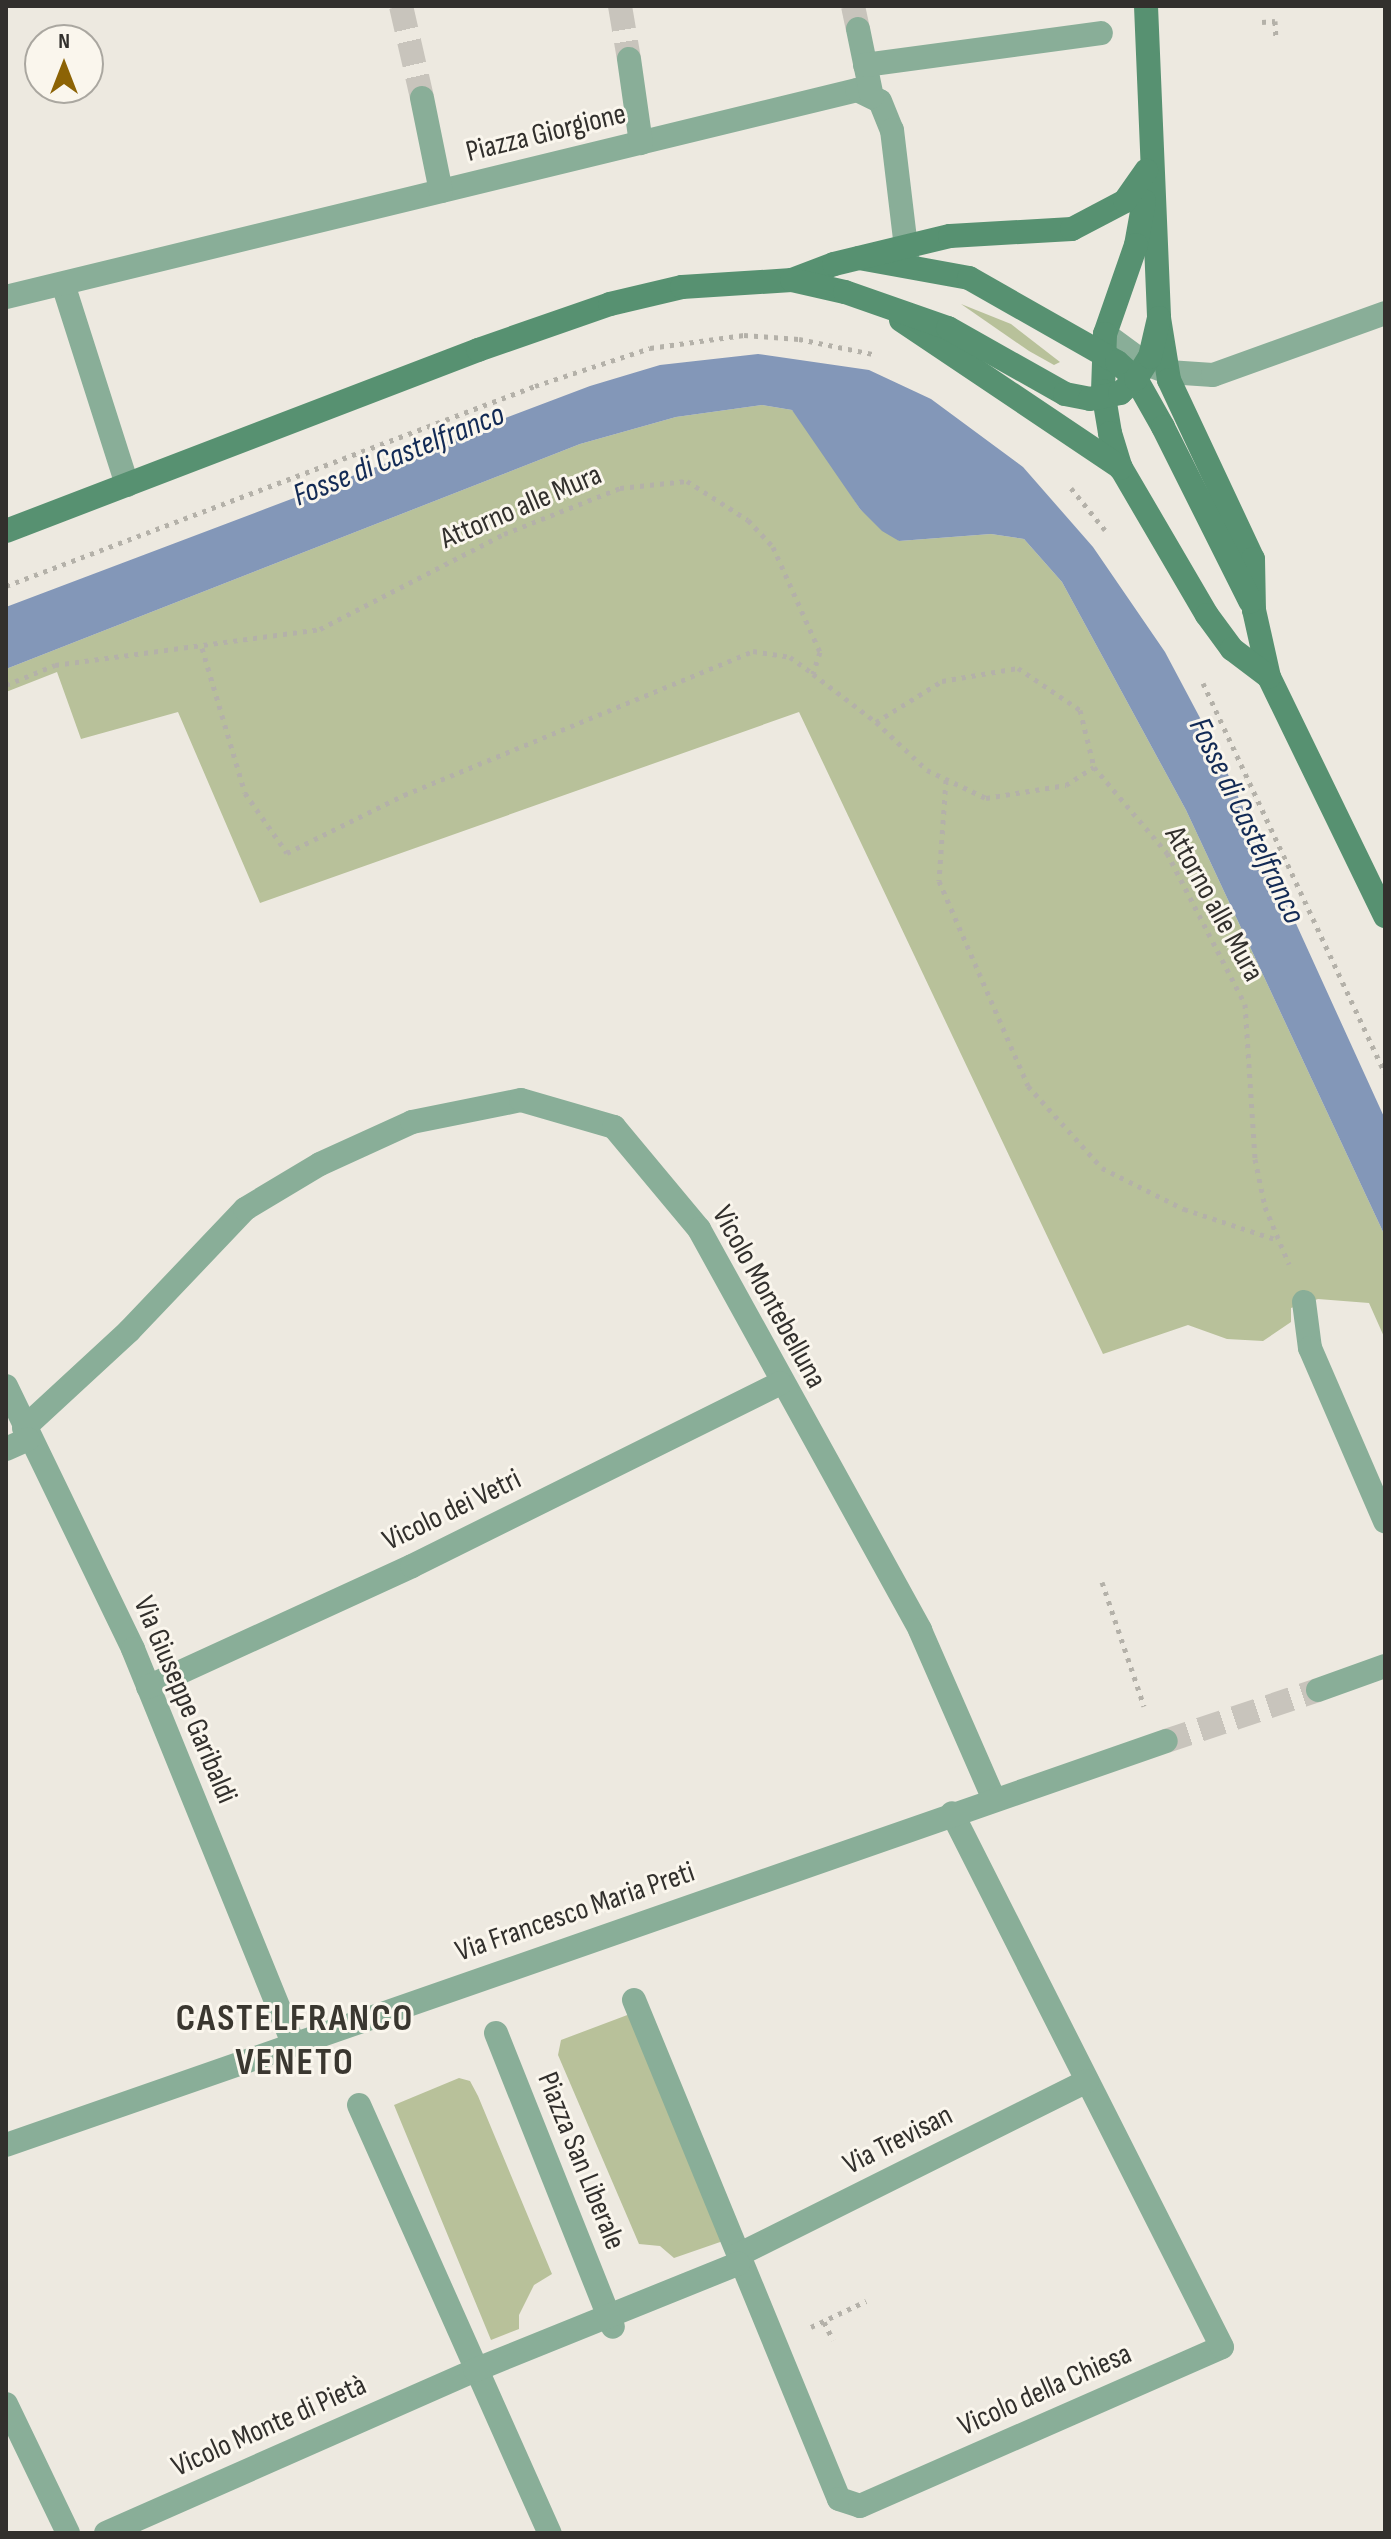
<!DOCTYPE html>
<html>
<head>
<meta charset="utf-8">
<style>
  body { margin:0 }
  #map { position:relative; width:1391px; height:2539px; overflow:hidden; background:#ede9e0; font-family:"Sofia Sans Condensed",sans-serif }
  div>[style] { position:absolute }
  .green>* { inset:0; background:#b8c19a }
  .water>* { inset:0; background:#8397b8 }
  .street-tunnel>* { height:24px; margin-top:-12px; transform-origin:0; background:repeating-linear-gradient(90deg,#c8c4bc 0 24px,transparent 0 36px) }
  .path>* { height:5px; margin-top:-2.5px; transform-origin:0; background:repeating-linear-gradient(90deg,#b4b1a9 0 4px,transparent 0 10px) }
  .lane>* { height:24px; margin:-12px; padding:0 12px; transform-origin:12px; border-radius:12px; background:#89ae98 }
  .street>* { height:24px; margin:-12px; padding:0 12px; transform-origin:12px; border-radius:12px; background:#89ae98 }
  .secondary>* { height:24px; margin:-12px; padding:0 12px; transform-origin:12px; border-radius:12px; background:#579171 }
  span { translate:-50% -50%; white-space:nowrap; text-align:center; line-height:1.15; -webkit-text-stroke:6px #faf6ed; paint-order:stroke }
  .street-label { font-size:30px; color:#32302d }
  .water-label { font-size:32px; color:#122a55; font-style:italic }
  .district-label { font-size:38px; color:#3a3730; font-weight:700; letter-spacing:2px }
  .frame { position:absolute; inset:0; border:8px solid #32302d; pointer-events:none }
  .north { position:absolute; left:24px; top:24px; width:80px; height:80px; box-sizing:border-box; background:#faf6ed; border:2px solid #aaa7a0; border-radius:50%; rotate:0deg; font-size:22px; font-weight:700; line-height:32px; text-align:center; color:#32302d }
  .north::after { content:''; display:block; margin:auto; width:28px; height:36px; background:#8c6305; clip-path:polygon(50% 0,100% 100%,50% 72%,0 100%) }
</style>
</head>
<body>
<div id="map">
  <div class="green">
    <i style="clip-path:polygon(961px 304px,1011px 324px,1060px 362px,1054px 365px,1029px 351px)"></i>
    <i style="clip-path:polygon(762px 405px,792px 410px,802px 419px,860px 509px,899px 541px,991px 534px,1024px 539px,1062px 582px,1186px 810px,1385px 1236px,1385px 1339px,1369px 1303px,1318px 1299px,1291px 1308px,1291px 1322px,1263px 1341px,1227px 1339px,1188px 1325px,1103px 1354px,799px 712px,260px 903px,178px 712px,81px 739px,57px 672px,6px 692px,6px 669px,580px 444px,676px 417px)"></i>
    <i style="clip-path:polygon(630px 2014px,726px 2240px,674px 2258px,660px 2246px,639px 2244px,558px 2055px,561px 2040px)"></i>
    <i style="clip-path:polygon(459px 2078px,470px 2081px,478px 2096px,552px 2274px,534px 2285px,519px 2315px,519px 2329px,491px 2340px,394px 2105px)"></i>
  </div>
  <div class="water">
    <i style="clip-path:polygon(758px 354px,869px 370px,931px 399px,1023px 467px,1093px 547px,1165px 652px,1216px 748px,1385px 1119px,1385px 1236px,1186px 810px,1062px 582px,1024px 539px,991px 534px,899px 541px,882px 531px,860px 509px,792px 410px,762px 405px,676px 417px,580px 444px,6px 669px,6px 607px,590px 386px,660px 365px)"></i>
  </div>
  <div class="street-tunnel">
    <i style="left:401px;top:6px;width:94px;rotate:77.1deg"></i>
    <i style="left:620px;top:6px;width:54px;rotate:80.4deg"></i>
    <i style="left:853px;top:6px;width:24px;rotate:78deg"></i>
    <i style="left:1166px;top:1741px;width:160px;rotate:-18.5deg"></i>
  </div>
  <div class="path">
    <i style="left:1262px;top:22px;width:13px;rotate:-4deg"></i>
    <i style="left:1275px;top:21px;width:17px;rotate:87deg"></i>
    <i style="left:1071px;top:488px;width:54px;rotate:51deg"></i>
    <i style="left:6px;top:586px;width:566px;rotate:-20.71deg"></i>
    <i style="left:535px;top:386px;width:121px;rotate:-18.3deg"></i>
    <i style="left:650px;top:348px;width:95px;rotate:-7.9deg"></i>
    <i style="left:744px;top:335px;width:55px;rotate:4.2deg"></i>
    <i style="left:799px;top:339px;width:76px;rotate:11.5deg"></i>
    <i style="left:202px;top:648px;width:151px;rotate:73.5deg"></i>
    <i style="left:245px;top:793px;width:73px;rotate:55deg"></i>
    <i style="left:287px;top:853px;width:131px;rotate:-26.4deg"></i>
    <i style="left:404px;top:795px;width:378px;rotate:-22.4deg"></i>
    <i style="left:753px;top:651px;width:37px;rotate:9deg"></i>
    <i style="left:790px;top:657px;width:29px;rotate:36deg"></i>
    <i style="left:1203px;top:683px;width:430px;rotate:65deg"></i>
    <i style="left:6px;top:685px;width:53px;rotate:-22.2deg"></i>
    <i style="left:55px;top:665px;width:267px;rotate:-7.7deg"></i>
    <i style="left:320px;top:629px;width:207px;rotate:-27.3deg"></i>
    <i style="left:504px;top:534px;width:125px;rotate:-21.6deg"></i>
    <i style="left:620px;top:488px;width:67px;rotate:-6deg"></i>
    <i style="left:687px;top:481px;width:72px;rotate:32.6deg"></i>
    <i style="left:748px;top:520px;width:37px;rotate:47deg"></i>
    <i style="left:773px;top:547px;width:115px;rotate:65.9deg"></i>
    <i style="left:820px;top:652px;width:23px;rotate:108deg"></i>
    <i style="left:813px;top:674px;width:79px;rotate:37.3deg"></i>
    <i style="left:876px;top:722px;width:78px;rotate:-31.8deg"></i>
    <i style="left:942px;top:681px;width:77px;rotate:-9.7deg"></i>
    <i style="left:1018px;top:668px;width:75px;rotate:34.1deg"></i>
    <i style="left:1080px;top:710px;width:59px;rotate:76.2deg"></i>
    <i style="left:1094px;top:767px;width:113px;rotate:49.7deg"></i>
    <i style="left:1167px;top:853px;width:170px;rotate:62.7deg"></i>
    <i style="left:1245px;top:1004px;width:155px;rotate:86.3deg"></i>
    <i style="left:1255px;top:1159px;width:49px;rotate:78.2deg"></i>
    <i style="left:1265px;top:1207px;width:62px;rotate:67.2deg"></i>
    <i style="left:876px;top:722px;width:70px;rotate:43.3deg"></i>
    <i style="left:927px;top:770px;width:65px;rotate:25.4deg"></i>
    <i style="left:986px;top:798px;width:81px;rotate:-9.2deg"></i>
    <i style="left:1066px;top:785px;width:33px;rotate:-33deg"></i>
    <i style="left:946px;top:780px;width:101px;rotate:94deg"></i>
    <i style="left:939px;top:881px;width:223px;rotate:66.5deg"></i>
    <i style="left:1028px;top:1086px;width:110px;rotate:47.9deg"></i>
    <i style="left:1102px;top:1168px;width:92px;rotate:26.6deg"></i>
    <i style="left:1184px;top:1209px;width:99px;rotate:18.3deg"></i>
    <i style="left:1102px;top:1582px;width:131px;rotate:71.3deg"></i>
    <i style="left:224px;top:2002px;width:4px;rotate:63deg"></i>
    <i style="left:824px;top:2322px;width:20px;rotate:63deg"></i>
    <i style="left:811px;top:2327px;width:61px;rotate:-25.3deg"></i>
  </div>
  <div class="lane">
    <i style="left:63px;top:284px;width:211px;rotate:72.3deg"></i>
    <i style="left:6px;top:297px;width:876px;rotate:-13.67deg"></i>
    <i style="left:857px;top:90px;width:25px;rotate:26deg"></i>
    <i style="left:880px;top:101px;width:31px;rotate:68deg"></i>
    <i style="left:892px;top:130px;width:136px;rotate:83.2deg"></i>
  </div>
  <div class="street">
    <i style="left:858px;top:29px;width:69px;rotate:78.4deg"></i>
    <i style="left:629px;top:59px;width:85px;rotate:81.9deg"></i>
    <i style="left:865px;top:65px;width:238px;rotate:-7.7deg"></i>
    <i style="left:422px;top:98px;width:95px;rotate:78.5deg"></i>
    <i style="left:1105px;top:334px;width:51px;rotate:36.2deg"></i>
    <i style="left:1146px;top:364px;width:23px;rotate:20deg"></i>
    <i style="left:1168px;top:372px;width:45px;rotate:3.8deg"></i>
    <i style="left:1213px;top:375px;width:183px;rotate:-19.8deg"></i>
    <i style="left:1304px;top:1302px;width:46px;rotate:82.6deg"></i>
    <i style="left:1310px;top:1348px;width:189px;rotate:66.6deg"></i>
    <i style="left:6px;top:1386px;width:292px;rotate:64.2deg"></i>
    <i style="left:133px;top:1649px;width:426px;rotate:67.9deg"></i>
    <i style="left:24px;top:1428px;width:143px;rotate:-42.7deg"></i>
    <i style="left:129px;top:1331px;width:168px;rotate:-46.4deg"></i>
    <i style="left:245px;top:1209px;width:87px;rotate:-31deg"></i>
    <i style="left:320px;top:1164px;width:101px;rotate:-24.5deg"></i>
    <i style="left:412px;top:1122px;width:111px;rotate:-11.4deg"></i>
    <i style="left:521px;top:1100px;width:97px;rotate:16.2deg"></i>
    <i style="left:614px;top:1127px;width:133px;rotate:50.2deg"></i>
    <i style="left:699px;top:1229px;width:458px;rotate:61.1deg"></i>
    <i style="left:920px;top:1630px;width:184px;rotate:66.4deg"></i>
    <i style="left:6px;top:1449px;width:24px;rotate:-24deg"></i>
    <i style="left:148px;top:1687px;width:290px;rotate:-24.6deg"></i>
    <i style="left:412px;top:1566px;width:411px;rotate:-26.4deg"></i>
    <i style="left:1318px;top:1690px;width:71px;rotate:-19.7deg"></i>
    <i style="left:634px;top:2000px;width:539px;rotate:67.67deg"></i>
    <i style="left:839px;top:2499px;width:22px;rotate:18deg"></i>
    <i style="left:860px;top:2506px;width:395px;rotate:-23.7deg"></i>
    <i style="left:1222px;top:2347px;width:598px;rotate:-116.82deg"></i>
    <i style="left:496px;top:2033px;width:316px;rotate:68.3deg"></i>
    <i style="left:359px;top:2105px;width:469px;rotate:66deg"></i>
    <i style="left:6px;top:2145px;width:1228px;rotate:-19.2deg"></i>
    <i style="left:738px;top:2255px;width:390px;rotate:-26.5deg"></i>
    <i style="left:6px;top:2404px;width:143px;rotate:64.3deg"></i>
    <i style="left:106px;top:2533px;width:403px;rotate:-23.8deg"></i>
    <i style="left:475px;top:2370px;width:284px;rotate:-22deg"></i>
  </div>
  <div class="secondary">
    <i style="left:1146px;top:6px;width:312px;rotate:87.6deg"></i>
    <i style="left:1159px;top:318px;width:63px;rotate:80.8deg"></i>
    <i style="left:1169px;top:380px;width:198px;rotate:64.9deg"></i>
    <i style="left:1253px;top:559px;width:51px;rotate:88.9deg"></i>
    <i style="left:1254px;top:610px;width:69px;rotate:77.4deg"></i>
    <i style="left:1269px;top:677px;width:266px;rotate:64.1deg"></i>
    <i style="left:1144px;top:201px;width:45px;rotate:100.3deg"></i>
    <i style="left:1136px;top:245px;width:94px;rotate:109.2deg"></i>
    <i style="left:1105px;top:334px;width:57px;rotate:92deg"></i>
    <i style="left:1103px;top:391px;width:43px;rotate:80.5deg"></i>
    <i style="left:1110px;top:433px;width:37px;rotate:73deg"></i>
    <i style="left:1121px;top:468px;width:170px;rotate:59.7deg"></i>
    <i style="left:1207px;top:615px;width:42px;rotate:53.7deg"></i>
    <i style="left:1232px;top:649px;width:46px;rotate:37.1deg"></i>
    <i style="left:859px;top:258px;width:112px;rotate:10.3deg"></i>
    <i style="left:969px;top:278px;width:170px;rotate:29.6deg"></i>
    <i style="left:1117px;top:362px;width:25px;rotate:42deg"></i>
    <i style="left:1136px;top:379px;width:55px;rotate:60.6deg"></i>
    <i style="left:1163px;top:427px;width:195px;rotate:63.4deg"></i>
    <i style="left:792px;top:280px;width:45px;rotate:-20.9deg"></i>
    <i style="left:834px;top:264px;width:119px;rotate:-13.6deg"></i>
    <i style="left:950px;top:236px;width:122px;rotate:-3.3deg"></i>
    <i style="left:1072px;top:229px;width:60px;rotate:-27.8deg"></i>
    <i style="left:1125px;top:201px;width:37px;rotate:-55deg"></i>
    <i style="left:901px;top:320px;width:265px;rotate:33.9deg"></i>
    <i style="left:6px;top:531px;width:506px;rotate:-20.98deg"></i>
    <i style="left:478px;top:350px;width:140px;rotate:-19.2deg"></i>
    <i style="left:610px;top:304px;width:74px;rotate:-13.3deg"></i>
    <i style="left:682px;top:287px;width:110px;rotate:-3.6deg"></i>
    <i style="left:792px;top:280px;width:54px;rotate:12.8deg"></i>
    <i style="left:845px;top:292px;width:109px;rotate:19.3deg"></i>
    <i style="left:948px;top:328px;width:134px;rotate:29.4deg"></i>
    <i style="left:1065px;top:394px;width:25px;rotate:11deg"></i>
    <i style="left:1090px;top:399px;width:31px;rotate:-11deg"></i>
    <i style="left:1120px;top:393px;width:21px;rotate:-41deg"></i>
    <i style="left:1136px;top:379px;width:26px;rotate:-58deg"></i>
    <i style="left:1150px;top:357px;width:40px;rotate:-77deg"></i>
  </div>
  <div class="street-label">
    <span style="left:546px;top:133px;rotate:-14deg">Piazza Giorgione</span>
    <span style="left:521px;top:507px;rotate:-23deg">Attorno alle Mura</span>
    <span style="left:1214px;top:904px;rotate:61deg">Attorno alle Mura</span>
    <span style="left:769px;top:1297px;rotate:61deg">Vicolo Montebelluna</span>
    <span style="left:452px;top:1510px;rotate:-26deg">Vicolo dei Vetri</span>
    <span style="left:185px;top:1700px;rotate:67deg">Via Giuseppe Garibaldi</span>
    <span style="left:575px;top:1912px;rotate:-19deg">Via Francesco Maria Preti</span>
    <span style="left:898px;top:2140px;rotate:-27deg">Via Trevisan</span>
    <span style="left:581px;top:2161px;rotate:68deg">Piazza San Liberale</span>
    <span style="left:1045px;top:2390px;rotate:-24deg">Vicolo della Chiesa</span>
    <span style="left:269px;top:2426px;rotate:-24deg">Vicolo Monte di Pietà</span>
  </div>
  <div class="water-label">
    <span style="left:399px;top:456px;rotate:-22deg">Fosse di Castelfranco</span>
    <span style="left:1246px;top:821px;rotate:64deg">Fosse di Castelfranco</span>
  </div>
  <div class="district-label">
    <span style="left:295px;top:2041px">CASTELFRANCO<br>VENETO</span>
  </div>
  <div class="frame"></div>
  <div class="north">N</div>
</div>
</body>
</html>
